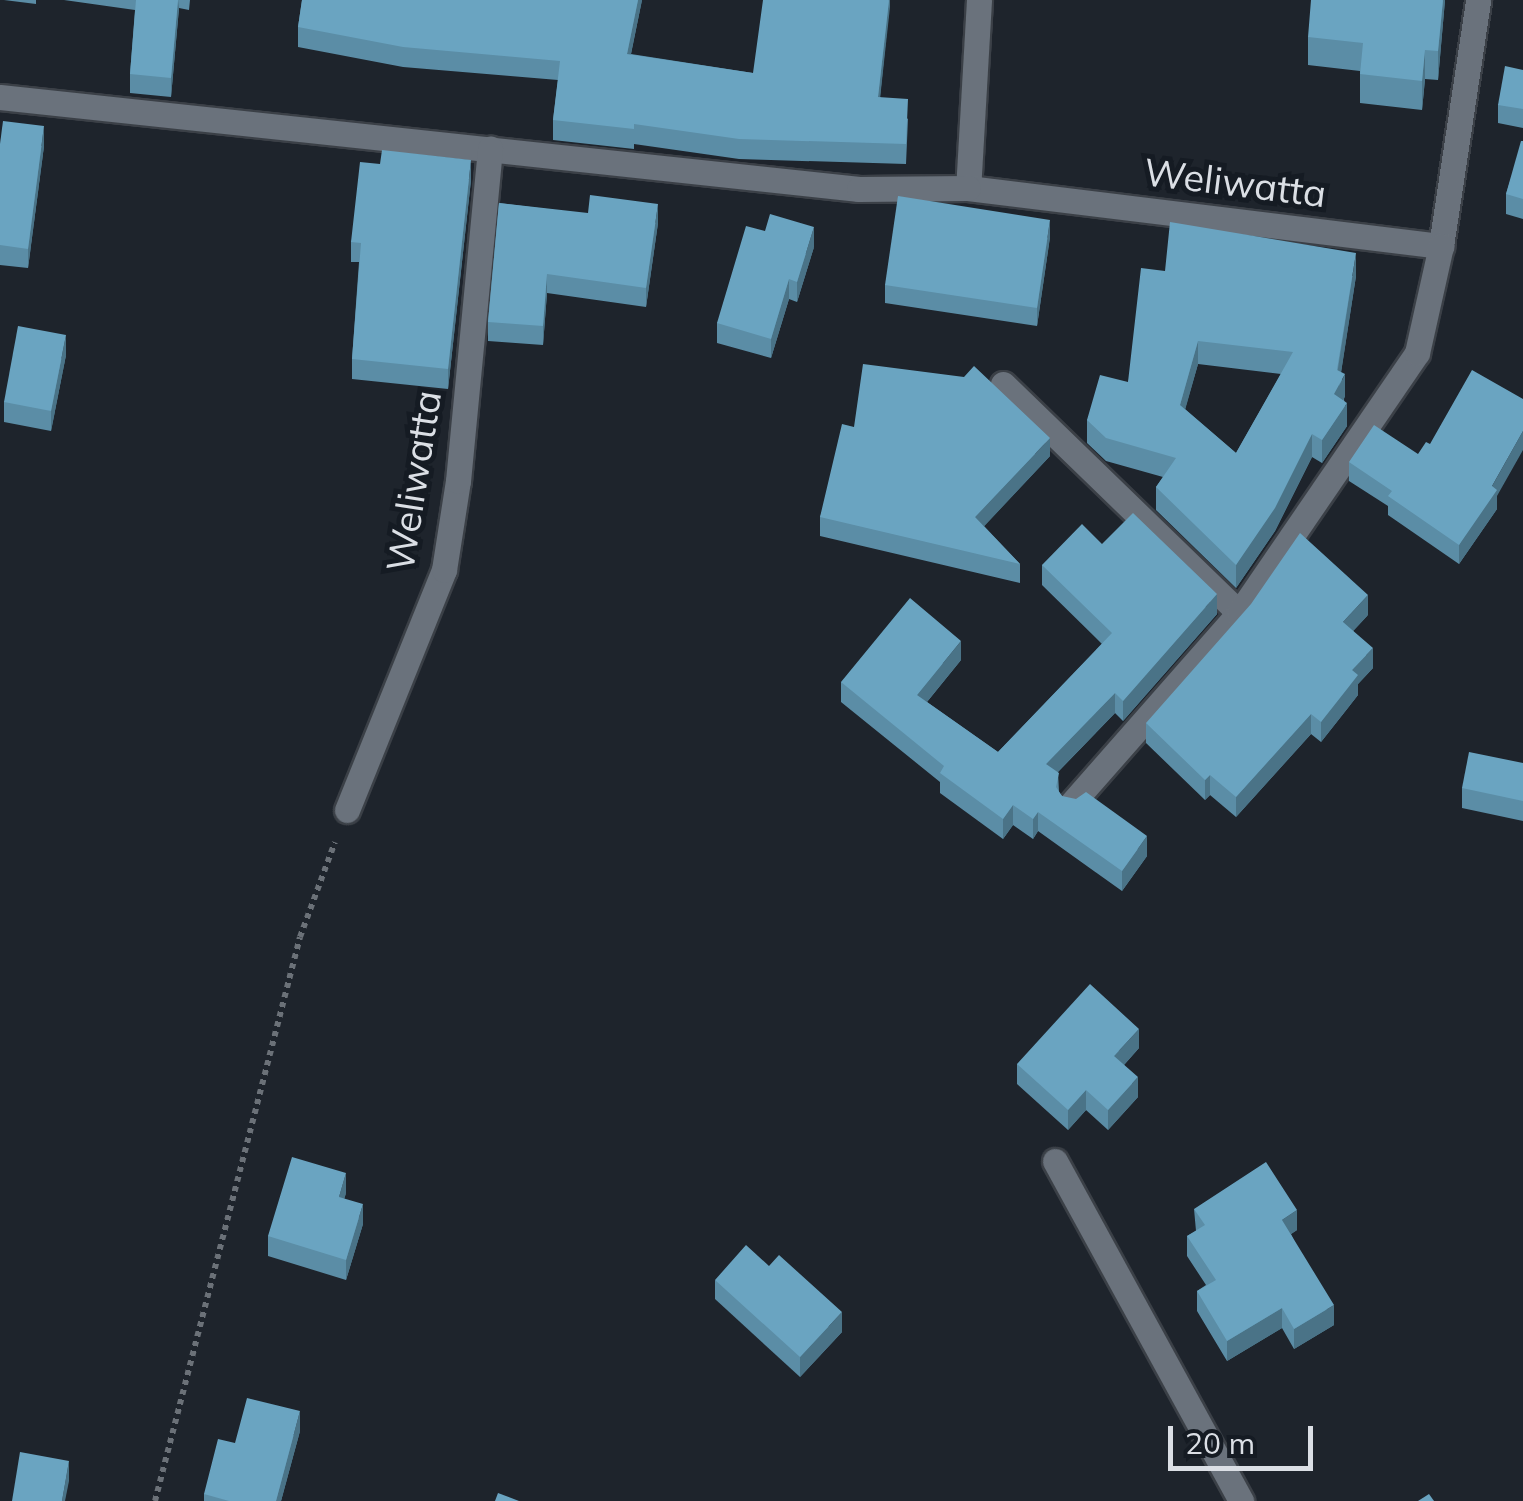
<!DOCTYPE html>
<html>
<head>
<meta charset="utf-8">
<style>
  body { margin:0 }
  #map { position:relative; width:1523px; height:1501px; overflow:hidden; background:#1e242c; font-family:Mulish,sans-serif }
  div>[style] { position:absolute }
  .path>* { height:6px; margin-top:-3px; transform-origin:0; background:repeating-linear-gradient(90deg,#6b7178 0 5px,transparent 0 10px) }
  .roads { filter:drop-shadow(2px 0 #3b4047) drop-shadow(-2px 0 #3b4047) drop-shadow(0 2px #3b4047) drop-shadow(0 -2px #3b4047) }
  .minor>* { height:25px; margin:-12.5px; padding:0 12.5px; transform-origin:12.5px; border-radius:12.5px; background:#6a727c }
  .wall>* { inset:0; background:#5b8da6 }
  .shaded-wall>* { inset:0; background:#4a7387 }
  .building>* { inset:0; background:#6aa4c1 }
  span { translate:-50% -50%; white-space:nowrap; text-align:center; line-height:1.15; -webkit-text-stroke:10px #151b23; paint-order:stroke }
  .street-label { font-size:38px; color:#dbdfe5 }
  .scale { position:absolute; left:1168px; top:1426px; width:145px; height:45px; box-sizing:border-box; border:5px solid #dbdfe5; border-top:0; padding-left:12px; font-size:30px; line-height:35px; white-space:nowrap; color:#dbdfe5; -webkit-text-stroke:8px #151b23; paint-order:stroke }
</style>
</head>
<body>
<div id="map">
  <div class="path">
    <i style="left:155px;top:1501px;width:582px;rotate:-75.58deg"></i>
    <i style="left:300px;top:937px;width:101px;rotate:-69.8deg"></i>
  </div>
  <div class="roads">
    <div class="minor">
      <i style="left:979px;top:0;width:188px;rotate:93.3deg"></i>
      <i style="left:968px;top:188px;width:477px;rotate:7deg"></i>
      <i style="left:1441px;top:246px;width:249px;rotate:-81.4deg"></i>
      <i style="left:0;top:97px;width:864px;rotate:6.11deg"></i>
      <i style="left:859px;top:189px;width:109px;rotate:-0.5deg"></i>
      <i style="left:1003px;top:384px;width:329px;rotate:44.1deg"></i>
      <i style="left:1072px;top:803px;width:253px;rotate:-48.7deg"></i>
      <i style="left:1239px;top:613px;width:315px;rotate:-55.6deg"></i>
      <i style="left:1417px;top:353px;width:110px;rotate:-77.4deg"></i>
      <i style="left:347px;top:810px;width:259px;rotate:-68deg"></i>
      <i style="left:444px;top:570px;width:90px;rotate:-81.1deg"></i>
      <i style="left:458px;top:481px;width:334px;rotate:-84.5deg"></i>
      <i style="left:1055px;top:1161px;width:388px;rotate:61.3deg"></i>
    </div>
  </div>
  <div class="wall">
    <i style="clip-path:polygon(4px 0,36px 0,36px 4px)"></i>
    <i style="clip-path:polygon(64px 0,190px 0,189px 10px,179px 8px,171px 97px,130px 93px,130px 74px,135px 10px)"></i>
    <i style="clip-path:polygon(302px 0,642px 0,631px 54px,753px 73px,890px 0,880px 97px,908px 119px,906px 164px,739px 159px,634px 144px,634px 149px,553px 140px,553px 120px,558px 80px,403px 67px,298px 47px,298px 27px)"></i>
    <i style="clip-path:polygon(1445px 0,1438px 80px,1425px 79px,1422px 110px,1360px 103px,1360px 71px,1308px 65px,1308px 37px)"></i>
    <i style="clip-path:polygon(1523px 70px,1523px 128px,1498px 123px,1498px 105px)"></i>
    <i style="clip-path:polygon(1523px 141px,1523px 219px,1506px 214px,1506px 194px)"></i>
    <i style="clip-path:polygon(0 144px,44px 146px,28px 268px,0 265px)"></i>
    <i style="clip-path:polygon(380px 164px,471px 180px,448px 389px,352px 379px,352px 359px,359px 262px,351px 262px,351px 242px)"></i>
    <i style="clip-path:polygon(499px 203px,658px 223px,646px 307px,547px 293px,543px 345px,488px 341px,488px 322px)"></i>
    <i style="clip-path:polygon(1050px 237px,1037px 326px,885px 303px,885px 285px)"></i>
    <i style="clip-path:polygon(814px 247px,797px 302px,789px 299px,771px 358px,717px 343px,717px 323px)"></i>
    <i style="clip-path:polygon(evenodd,1165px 271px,1356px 276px,1341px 372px,1347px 426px,1322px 463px,1312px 457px,1275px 531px,1236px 588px,1156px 510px,1156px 487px,1163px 477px,1106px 461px,1087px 443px,1087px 420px,1128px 382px,1165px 271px,1198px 364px,1281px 374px,1236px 453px,1185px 409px,1198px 364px)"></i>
    <i style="clip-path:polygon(66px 355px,51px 431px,4px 422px,4px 402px)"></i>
    <i style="clip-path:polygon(854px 427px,1050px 456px,984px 526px,1020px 564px,1020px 583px,820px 536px,820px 517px)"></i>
    <i style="clip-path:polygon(1418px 454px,1497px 496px,1497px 509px,1459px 564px,1388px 515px,1388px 506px,1349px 481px,1349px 462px)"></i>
    <i style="clip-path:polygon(1102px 544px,1217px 614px,1123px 721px,1115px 713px,1058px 772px,1059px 792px,1062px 796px,1147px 856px,1122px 891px,1038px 831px,1033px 839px,1013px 825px,1003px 839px,940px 793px,940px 782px,841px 702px,841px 682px,961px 660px,927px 702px,998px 752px,1102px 644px,1042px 585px,1042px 565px)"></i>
    <i style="clip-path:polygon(1368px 615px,1353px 631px,1373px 668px,1358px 684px,1358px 695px,1321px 742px,1311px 734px,1236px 817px,1210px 795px,1205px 800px,1146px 743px,1146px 723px)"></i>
    <i style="clip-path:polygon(1523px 763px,1523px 821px,1462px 808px,1462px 788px)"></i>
    <i style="clip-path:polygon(1139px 1048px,1124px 1065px,1138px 1097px,1108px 1130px,1086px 1110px,1068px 1130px,1017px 1084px,1017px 1064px)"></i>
    <i style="clip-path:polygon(346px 1193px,344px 1199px,363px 1224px,346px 1280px,268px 1256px,268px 1236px)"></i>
    <i style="clip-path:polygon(1194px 1209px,1297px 1230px,1291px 1234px,1334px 1325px,1294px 1349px,1282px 1328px,1227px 1361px,1197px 1311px,1197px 1291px,1206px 1285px,1187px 1256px,1187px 1236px,1196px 1231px)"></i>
    <i style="clip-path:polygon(715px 1280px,842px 1332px,800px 1377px,715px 1299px)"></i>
    <i style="clip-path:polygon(300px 1431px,281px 1501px,204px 1501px,204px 1494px)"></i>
  </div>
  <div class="shaded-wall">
    <i style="clip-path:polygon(178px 0,179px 8px,171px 97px,171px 78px)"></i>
    <i style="clip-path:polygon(638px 0,642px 0,627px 73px,627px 54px)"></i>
    <i style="clip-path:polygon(889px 0,890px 0,890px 7px,878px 117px,878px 97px)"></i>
    <i style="clip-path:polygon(1443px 0,1445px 0,1438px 80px,1438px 51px)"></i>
    <i style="clip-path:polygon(1425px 50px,1425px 79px,1422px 110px,1422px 81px)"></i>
    <i style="clip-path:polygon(44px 126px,44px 146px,28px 268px,28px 249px)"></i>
    <i style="clip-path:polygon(471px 160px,471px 180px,448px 389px,448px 369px)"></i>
    <i style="clip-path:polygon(658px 204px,658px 223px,646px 307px,646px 288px)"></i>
    <i style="clip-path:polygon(1050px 220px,1050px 237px,1037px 326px,1037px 308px)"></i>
    <i style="clip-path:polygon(814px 227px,814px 247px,797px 302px,797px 282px)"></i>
    <i style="clip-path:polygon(1356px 253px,1356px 276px,1339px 386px,1345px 374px,1345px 397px,1334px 417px,1334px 394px)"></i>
    <i style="clip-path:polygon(547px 274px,547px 293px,543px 345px,543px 326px)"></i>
    <i style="clip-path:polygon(789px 279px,789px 299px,771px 358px,771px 339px)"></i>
    <i style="clip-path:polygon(66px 335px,66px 355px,51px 431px,51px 411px)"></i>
    <i style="clip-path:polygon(1198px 341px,1198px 364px,1180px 428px,1180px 405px)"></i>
    <i style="clip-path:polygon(1347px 403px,1347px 426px,1322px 463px,1322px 440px)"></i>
    <i style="clip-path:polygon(1523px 431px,1523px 450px,1497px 496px,1497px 509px,1459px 564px,1459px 545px)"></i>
    <i style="clip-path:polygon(1312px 434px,1312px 457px,1275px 531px,1236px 588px,1236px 565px)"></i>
    <i style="clip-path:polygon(1050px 438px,1050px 456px,975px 536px,975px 517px)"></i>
    <i style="clip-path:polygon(1217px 594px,1217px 614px,1123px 721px,1123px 701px)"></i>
    <i style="clip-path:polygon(1368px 595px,1368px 615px,1343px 642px,1343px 622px)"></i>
    <i style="clip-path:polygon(961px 641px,961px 660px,917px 714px,917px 695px)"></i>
    <i style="clip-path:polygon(1373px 648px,1373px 668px,1358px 684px,1358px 695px,1321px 742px,1321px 722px,1352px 670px)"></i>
    <i style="clip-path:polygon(1115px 693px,1115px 713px,1046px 784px,1046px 764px)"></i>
    <i style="clip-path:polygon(1311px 714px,1311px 734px,1236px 817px,1236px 797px)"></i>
    <i style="clip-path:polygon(1210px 775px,1210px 795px,1205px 800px,1205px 780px)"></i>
    <i style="clip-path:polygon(1013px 805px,1013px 825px,1003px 839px,1003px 819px)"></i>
    <i style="clip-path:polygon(1038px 812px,1038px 831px,1033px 839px,1033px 819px)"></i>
    <i style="clip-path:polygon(1147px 836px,1147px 856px,1122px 891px,1122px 871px)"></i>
    <i style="clip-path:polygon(1139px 1029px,1139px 1048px,1114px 1076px,1114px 1056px)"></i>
    <i style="clip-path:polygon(1138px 1077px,1138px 1097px,1108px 1130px,1108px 1110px)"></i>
    <i style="clip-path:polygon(1086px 1090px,1086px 1110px,1068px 1130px,1068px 1110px)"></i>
    <i style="clip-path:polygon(346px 1173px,346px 1193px,339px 1217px,339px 1197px)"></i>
    <i style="clip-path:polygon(363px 1204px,363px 1224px,346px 1280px,346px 1260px)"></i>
    <i style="clip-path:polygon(1297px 1210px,1297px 1230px,1282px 1240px,1282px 1220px)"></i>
    <i style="clip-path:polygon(1334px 1305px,1334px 1325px,1294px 1349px,1294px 1329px)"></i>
    <i style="clip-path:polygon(1282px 1308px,1282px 1328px,1227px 1361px,1227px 1341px)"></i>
    <i style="clip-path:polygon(842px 1312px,842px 1332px,800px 1377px,800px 1357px)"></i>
    <i style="clip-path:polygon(300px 1411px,300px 1431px,281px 1501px,276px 1501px)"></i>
    <i style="clip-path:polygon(69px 1461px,69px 1481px,65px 1501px,62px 1501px)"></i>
  </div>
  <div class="building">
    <i style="clip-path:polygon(136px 0,178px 0,171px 78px,130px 74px)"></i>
    <i style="clip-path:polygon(302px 0,638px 0,627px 54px,753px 73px,763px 0,889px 0,878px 97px,908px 99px,906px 144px,739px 139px,634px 124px,634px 129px,553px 120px,560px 61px,403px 47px,298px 27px)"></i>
    <i style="clip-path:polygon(1311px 0,1443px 0,1438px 51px,1425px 50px,1422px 81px,1360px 74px,1363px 43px,1308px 37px)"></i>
    <i style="clip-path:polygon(1505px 66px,1523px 70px,1523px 109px,1498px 105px)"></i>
    <i style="clip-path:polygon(3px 121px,44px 126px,28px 249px,0 245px,0 144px)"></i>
    <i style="clip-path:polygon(1521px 141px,1523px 141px,1523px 199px,1506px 194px)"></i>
    <i style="clip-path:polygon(382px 150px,471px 160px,448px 369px,352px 359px,361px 243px,351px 242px,360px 162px,380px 164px)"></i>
    <i style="clip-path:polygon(590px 195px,658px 204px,646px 288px,547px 274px,543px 326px,488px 322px,499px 203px,588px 213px)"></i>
    <i style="clip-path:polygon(898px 196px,1050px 220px,1037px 308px,885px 285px)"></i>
    <i style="clip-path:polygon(770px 214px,814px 227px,797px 282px,789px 279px,771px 339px,717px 323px,746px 226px,765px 231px)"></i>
    <i style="clip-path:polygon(evenodd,1170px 222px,1356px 253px,1337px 370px,1345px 374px,1334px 394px,1347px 403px,1322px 440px,1312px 434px,1275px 508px,1236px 565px,1156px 487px,1176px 458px,1106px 438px,1087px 420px,1100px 375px,1128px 382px,1141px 268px,1165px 271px,1170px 222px,1198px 341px,1293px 352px,1236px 453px,1180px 405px,1198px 341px)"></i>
    <i style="clip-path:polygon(18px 326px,66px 335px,51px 411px,4px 402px)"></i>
    <i style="clip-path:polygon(863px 364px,964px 377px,974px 366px,1050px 438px,975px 517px,1020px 564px,820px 517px,842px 424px,854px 427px)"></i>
    <i style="clip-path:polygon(1472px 370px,1523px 399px,1523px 431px,1492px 486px,1497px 490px,1459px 545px,1388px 496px,1392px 491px,1349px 462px,1374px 425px,1418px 454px,1426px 442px,1430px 444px)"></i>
    <i style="clip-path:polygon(1133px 513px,1217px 594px,1123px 701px,1115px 693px,1046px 764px,1059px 773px,1056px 787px,1062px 796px,1076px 799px,1086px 792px,1147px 836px,1122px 871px,1038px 812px,1033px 819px,1013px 805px,1003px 819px,940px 773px,944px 766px,841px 682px,910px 598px,961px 641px,917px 695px,998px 752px,1112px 633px,1042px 565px,1082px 524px,1102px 544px)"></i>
    <i style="clip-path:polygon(1300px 533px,1368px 595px,1343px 622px,1373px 648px,1352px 670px,1358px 675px,1321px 722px,1311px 714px,1236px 797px,1210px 775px,1205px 780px,1146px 723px,1251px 604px)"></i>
    <i style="clip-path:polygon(1469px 752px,1523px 763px,1523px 801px,1462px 788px)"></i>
    <i style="clip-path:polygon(1090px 984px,1139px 1029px,1114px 1056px,1138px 1077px,1108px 1110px,1086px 1090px,1068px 1110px,1017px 1064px)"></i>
    <i style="clip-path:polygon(292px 1157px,346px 1173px,339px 1197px,363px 1204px,346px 1260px,268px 1236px)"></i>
    <i style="clip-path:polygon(1266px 1162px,1297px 1210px,1282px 1220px,1334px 1305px,1294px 1329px,1282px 1308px,1227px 1341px,1197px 1291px,1216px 1280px,1187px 1236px,1205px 1225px,1194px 1209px)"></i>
    <i style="clip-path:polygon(746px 1245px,769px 1266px,779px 1255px,842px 1312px,800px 1357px,715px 1280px)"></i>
    <i style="clip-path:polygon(247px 1398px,300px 1411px,276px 1501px,229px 1501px,204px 1494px,218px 1439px,235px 1443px)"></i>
    <i style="clip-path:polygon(20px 1452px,69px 1461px,62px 1501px,12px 1501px)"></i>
    <i style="clip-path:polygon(498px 1493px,519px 1501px,495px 1501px)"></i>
    <i style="clip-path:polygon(1429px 1494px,1434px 1501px,1418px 1501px)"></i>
  </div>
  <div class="street-label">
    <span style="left:1235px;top:183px;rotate:7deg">Weliwatta</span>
    <span style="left:414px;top:481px;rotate:-81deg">Weliwatta</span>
  </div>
  <div class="scale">20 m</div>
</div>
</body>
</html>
